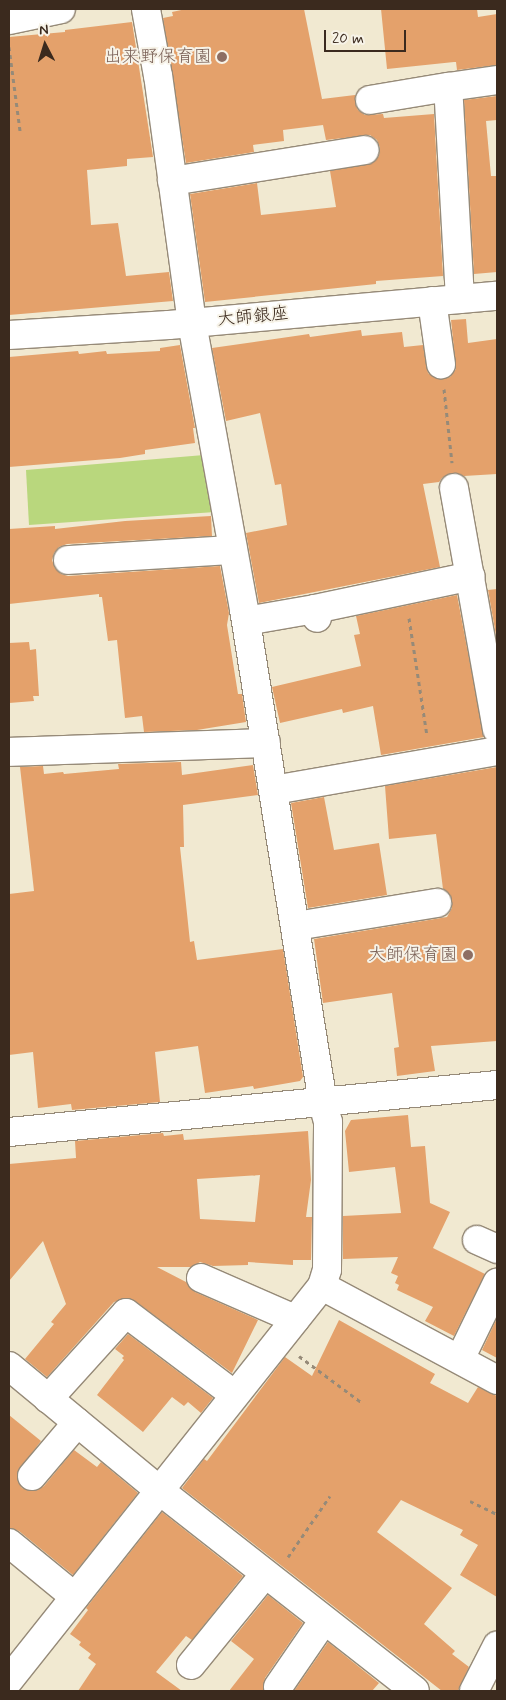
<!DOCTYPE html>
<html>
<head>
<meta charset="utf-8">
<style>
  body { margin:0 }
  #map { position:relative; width:506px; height:1700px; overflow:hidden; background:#f1e9d1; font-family:Mynerve,"Klee One",sans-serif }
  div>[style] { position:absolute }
  .green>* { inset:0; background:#b9d77d }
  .building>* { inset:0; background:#e4a16b }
  .path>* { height:3px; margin-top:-1.5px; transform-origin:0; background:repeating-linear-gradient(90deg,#968a78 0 4px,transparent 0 8px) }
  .roads { filter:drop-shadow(1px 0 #968a78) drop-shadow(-1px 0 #968a78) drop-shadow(0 1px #968a78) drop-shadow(0 -1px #968a78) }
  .minor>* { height:28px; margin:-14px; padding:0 14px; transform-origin:14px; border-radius:14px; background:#fff }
  .dots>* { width:14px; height:14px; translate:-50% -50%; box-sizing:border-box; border:2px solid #f7f3e8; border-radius:50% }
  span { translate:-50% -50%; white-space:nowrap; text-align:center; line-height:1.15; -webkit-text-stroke:4px #f7f3e8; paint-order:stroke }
  .education-label { font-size:18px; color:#785e54 }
  .right { translate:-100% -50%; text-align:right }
  .street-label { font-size:18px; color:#3b2a1e }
  .frame { position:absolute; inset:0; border:10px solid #3b2a1e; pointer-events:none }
  .north { position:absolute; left:20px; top:20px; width:50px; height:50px; -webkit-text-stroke:4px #f7f3e8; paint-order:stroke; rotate:355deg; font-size:14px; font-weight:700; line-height:20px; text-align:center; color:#3b2a1e }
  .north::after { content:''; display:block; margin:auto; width:18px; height:22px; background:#3b2a1e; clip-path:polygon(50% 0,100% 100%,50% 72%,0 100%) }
  .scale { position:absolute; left:324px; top:30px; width:82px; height:22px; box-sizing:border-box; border:2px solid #3b2a1e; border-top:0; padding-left:6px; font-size:15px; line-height:18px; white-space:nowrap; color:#3b2a1e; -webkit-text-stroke:4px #f7f3e8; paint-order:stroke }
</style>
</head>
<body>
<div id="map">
  <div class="green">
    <i style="clip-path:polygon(204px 455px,215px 512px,29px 525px,26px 470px)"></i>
  </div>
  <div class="building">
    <i style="clip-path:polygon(186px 9px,304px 9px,322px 99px,355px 95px,355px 103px,358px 110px,365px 115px,383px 114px,384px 118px,434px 114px,443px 276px,376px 281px,376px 284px,205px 302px,190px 194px,257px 183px,261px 215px,336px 207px,330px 171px,374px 162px,379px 156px,380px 148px,377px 140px,370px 135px,326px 140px,323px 125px,283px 130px,284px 141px,253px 145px,254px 152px,186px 163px,163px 18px,173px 16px,172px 12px)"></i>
    <i style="clip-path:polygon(381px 9px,477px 9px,478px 17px,497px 14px,497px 65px,457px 70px,456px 62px,454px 62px,387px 69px)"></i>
    <i style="clip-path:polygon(132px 22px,153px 157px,127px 159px,127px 166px,87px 170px,91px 225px,118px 223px,126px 276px,169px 272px,173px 301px,9px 315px,9px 37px,65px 32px,65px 30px)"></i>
    <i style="clip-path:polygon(497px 96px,497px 120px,486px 121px,491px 176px,497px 176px,497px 272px,474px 274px,464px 100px)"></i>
    <i style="clip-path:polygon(466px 319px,468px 343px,497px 339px,497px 474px,464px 476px,452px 473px,442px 478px,439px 482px,423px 484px,440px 567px,259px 603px,246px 533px,287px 525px,281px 484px,275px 485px,260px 413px,226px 421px,212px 348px,309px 334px,310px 337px,361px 330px,362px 336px,402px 332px,404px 347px,423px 345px,428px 373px,435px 378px,443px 379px,450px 377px,456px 369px,451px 320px)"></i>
    <i style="clip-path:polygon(180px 345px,195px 428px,193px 428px,195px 443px,145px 450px,145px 454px,120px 458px,9px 467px,9px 357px,78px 351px,79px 354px,106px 351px,107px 354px,160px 351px,160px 348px)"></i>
    <i style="clip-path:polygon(211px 516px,212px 536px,67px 544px,59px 547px,54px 553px,52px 560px,55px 568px,61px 574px,68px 576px,220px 566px,229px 613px,227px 625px,238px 694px,242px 694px,246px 722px,197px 730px,144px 732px,142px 716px,125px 718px,117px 640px,108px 641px,102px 597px,99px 597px,99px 594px,9px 604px,9px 529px,55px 526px,55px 529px,125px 521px)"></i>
    <i style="clip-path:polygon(497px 589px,497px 641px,488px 590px)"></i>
    <i style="clip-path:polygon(457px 595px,484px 737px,381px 755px,373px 706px,343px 713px,342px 709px,280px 723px,272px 687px,361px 666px,354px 635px,360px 634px,356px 616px)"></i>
    <i style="clip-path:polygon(29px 642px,30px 650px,36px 649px,39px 696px,33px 696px,34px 701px,9px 703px,9px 643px)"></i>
    <i style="clip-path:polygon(181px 762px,182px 775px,253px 765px,258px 795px,183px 805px,184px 847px,180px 847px,190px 942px,194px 941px,197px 960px,283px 949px,303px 1077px,300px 1081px,254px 1089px,253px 1086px,205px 1093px,198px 1046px,155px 1052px,160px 1102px,72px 1110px,71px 1104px,38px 1108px,33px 1052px,9px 1055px,9px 894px,34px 891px,20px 767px,43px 766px,44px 774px,63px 772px,64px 774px,119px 769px,118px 764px)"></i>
    <i style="clip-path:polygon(497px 767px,497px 1041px,431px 1046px,435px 1071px,397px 1076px,394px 1048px,399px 1047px,392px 993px,323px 1003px,314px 939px,447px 917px,452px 908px,452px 901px,449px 894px,443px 889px,436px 834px,389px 839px,385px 786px)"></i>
    <i style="clip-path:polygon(324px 797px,334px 850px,379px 843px,387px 895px,308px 908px,291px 803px)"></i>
    <i style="clip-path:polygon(408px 1115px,411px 1147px,425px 1146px,430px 1203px,450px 1212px,433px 1248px,485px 1274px,454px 1336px,425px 1321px,433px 1307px,397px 1290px,399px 1285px,395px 1283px,398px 1276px,391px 1273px,398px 1257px,343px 1259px,343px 1216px,401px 1213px,395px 1167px,349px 1172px,345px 1131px,351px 1120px)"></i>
    <i style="clip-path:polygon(evenodd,308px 1131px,311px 1180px,306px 1217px,312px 1217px,311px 1260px,293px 1260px,293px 1265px,248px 1262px,248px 1265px,213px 1266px,200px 1262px,191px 1267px,157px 1267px,186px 1282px,195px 1292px,258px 1320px,232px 1373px,135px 1301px,128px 1298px,114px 1302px,47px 1377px,25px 1359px,54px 1324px,51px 1322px,66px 1304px,43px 1241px,9px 1281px,9px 1164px,76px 1158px,75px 1141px,163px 1133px,164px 1136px,183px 1134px,184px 1140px,308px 1131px,260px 1175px,255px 1222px,200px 1219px,197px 1179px,260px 1175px)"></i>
    <i style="clip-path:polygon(497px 1318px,497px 1358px,482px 1350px)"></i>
    <i style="clip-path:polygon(339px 1320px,435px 1374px,430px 1383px,468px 1403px,478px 1387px,497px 1396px,497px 1597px,460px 1575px,478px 1545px,460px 1535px,463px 1530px,401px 1500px,377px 1532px,452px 1588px,424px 1624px,455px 1651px,452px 1654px,469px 1667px,458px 1691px,442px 1691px,182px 1488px,204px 1459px,207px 1461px,285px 1357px,312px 1376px)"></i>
    <i style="clip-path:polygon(128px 1334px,213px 1398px,201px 1413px,188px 1402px,184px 1406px,172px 1397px,143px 1432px,97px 1395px,124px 1360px,122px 1358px,124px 1356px,115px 1349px)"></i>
    <i style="clip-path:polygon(9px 1415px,41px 1441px,17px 1473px,18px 1482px,22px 1488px,30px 1491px,38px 1490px,44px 1486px,74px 1450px,97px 1467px,101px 1462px,138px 1493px,73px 1575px,19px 1531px,9px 1528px)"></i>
    <i style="clip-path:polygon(162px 1512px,243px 1576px,192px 1640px,186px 1636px,156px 1672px,182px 1691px,78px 1691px,96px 1664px,88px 1658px,91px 1654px,79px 1645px,81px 1642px,70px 1634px,88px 1610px,86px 1608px)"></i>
    <i style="clip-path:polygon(268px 1595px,303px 1623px,265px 1678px,263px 1691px,229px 1691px,254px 1659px,231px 1641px)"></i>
    <i style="clip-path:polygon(328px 1642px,379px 1683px,372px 1691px,294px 1691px)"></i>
  </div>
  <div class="path">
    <i style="left:9px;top:47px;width:85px;rotate:82.5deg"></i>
    <i style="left:444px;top:389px;width:74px;rotate:83.8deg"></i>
    <i style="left:409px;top:618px;width:118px;rotate:81.3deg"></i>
    <i style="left:299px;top:1356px;width:77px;rotate:36.6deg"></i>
    <i style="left:470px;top:1501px;width:30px;rotate:26deg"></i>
    <i style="left:288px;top:1557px;width:74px;rotate:-55.5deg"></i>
  </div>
  <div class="roads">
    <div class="minor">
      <i style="left:9px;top:20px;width:53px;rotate:-11.9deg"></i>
      <i style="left:370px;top:100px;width:79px;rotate:-9.5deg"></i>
      <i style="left:172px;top:181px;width:195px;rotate:-9.1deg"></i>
      <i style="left:460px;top:299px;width:212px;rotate:-93.2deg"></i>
      <i style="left:448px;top:87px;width:49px;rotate:-8.1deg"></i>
      <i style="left:432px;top:301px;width:64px;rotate:81.9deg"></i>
      <i style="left:9px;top:335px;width:160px;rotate:-3.6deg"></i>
      <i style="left:169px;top:325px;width:329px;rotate:-5.1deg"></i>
      <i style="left:454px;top:488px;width:245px;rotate:79.9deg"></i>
      <i style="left:68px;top:560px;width:165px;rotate:-3.5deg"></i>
      <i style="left:315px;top:609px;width:159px;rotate:-11.9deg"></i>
      <i style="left:246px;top:621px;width:70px;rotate:-9.9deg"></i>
      <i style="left:315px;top:609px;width:9px;rotate:77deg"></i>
      <i style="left:9px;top:752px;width:257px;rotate:-2deg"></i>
      <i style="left:274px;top:790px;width:226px;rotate:-9.9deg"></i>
      <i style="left:296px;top:926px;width:143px;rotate:-9.3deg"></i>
      <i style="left:9px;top:1132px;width:490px;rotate:-5.5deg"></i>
      <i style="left:477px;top:1240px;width:22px;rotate:24deg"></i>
      <i style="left:201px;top:1278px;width:103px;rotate:23.6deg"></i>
      <i style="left:322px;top:1286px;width:199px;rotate:28.2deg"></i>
      <i style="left:460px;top:1359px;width:85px;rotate:-64deg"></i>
      <i style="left:9px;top:1366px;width:195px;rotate:39.6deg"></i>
      <i style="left:159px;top:1490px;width:325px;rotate:38.1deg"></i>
      <i style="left:48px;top:1399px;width:116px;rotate:-47.8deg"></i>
      <i style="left:126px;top:1313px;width:136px;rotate:37deg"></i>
      <i style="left:32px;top:1476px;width:70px;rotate:-49.7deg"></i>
      <i style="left:9px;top:1543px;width:85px;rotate:39.3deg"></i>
      <i style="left:191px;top:1665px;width:117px;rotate:-50.9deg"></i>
      <i style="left:9px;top:1680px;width:503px;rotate:-51.54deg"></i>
      <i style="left:322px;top:1286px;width:17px;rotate:-73deg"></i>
      <i style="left:327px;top:1270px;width:148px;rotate:-89.6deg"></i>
      <i style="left:328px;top:1122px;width:20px;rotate:-105deg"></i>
      <i style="left:323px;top:1103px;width:500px;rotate:-99.09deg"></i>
      <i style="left:244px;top:609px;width:291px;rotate:-100.3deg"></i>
      <i style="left:192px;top:323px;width:249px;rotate:-97.8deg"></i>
      <i style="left:158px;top:76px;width:68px;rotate:-100.2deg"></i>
      <i style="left:278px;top:1687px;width:81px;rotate:-55.5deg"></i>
      <i style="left:474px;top:1691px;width:51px;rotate:-62.9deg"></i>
    </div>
  </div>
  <div class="dots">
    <i style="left:222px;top:57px;background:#8d6e63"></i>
    <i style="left:468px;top:955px;background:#8d6e63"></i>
  </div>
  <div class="education-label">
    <span class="right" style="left:212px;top:57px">出来野保育園</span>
    <span class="right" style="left:458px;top:955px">大師保育園</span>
  </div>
  <div class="street-label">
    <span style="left:253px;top:317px;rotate:-5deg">大師銀座</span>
  </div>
  <div class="frame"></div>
  <div class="north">N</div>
  <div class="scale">20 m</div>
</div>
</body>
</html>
